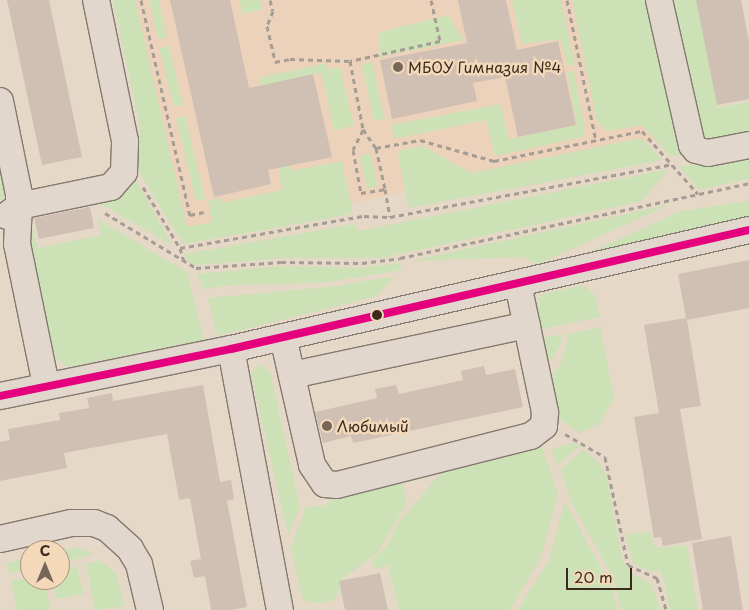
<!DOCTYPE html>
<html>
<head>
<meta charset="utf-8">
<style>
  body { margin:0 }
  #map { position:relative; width:749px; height:610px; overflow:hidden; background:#e6d8c7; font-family:"Playpen Sans",sans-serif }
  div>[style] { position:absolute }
  .built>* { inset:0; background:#ecd2ba }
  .green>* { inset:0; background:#cde1b6 }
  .building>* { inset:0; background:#d0bfb3 }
  .path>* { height:3px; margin-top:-1.5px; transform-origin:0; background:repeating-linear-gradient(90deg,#a59d94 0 5px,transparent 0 9px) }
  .roads { filter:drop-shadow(1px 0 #83796f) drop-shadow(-1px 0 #83796f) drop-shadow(0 1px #83796f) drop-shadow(0 -1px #83796f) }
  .minor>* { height:26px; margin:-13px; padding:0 13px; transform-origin:13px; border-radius:13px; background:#e1d7cc }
  .bus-1>* { height:8px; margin:-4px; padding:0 4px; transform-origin:4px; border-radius:4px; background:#e5007d }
  .dots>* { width:14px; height:14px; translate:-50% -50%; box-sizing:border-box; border:2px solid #f3d9ba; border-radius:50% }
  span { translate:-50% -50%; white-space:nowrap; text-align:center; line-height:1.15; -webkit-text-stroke:5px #f3d9ba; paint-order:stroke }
  .poi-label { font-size:15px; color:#3b2a1e }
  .left { translate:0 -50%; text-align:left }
  .north { position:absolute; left:20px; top:540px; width:50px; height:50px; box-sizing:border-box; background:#f3d9ba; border:1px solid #a9937c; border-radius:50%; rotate:0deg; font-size:14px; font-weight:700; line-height:20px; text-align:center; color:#3b2a1e }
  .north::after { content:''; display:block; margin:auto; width:18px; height:22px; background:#776759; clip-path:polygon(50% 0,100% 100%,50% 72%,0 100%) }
  .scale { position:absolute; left:566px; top:568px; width:66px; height:22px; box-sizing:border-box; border:2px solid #3b2a1e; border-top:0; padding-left:6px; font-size:15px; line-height:18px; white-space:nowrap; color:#3b2a1e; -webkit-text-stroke:4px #f3d9ba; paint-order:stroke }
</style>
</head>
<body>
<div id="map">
  <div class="built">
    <i style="clip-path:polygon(132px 0,636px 0,663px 134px,643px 144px,184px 237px)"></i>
  </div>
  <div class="green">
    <i style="clip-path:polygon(113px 0,135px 0,187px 227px,212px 222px,208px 201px,221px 198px,221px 203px,282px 190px,278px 167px,289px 164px,292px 171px,342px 161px,353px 214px,183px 244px,138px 170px,140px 126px)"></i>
    <i style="clip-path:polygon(149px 0,159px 0,167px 37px,158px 39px)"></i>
    <i style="clip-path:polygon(239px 0,260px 0,263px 9px,243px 14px)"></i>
    <i style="clip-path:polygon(512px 0,561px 0,575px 65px,567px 65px,561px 39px,522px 44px)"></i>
    <i style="clip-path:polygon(572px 0,650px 0,681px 154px,671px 157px,642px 125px,607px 131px,597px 122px)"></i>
    <i style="clip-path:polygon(671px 0,696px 0,718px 108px,749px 102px,749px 135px,713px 143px,703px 139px)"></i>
    <i style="clip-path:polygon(449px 15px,463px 40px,380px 57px,380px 32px)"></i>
    <i style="clip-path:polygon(169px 46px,183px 105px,174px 107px,159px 48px)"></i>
    <i style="clip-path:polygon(372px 62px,385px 119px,374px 121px,362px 64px)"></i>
    <i style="clip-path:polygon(326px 63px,327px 70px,340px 67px,354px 126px,334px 130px,321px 73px,261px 86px,259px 78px)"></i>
    <i style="clip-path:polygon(567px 71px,574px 72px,585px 130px,583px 137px,495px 156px,486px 120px,394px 139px,391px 125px,501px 104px,509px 139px,577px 125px)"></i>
    <i style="clip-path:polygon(185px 116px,205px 199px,196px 201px,176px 118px)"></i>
    <i style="clip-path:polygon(641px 138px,662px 160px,409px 208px,397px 151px,423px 146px,471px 173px)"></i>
    <i style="clip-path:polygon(0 148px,7px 195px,0 200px)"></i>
    <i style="clip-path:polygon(749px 152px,749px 179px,699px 190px,680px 167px)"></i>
    <i style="clip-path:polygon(370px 153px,378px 186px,367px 188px,359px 156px)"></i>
    <i style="clip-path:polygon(669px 169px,642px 201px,382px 258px,283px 258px,199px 265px,189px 263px,184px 254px,355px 224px,358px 231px)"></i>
    <i style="clip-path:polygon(134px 176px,172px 245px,99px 203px,125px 191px)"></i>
    <i style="clip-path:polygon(749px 201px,749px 221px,580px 257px,681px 211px)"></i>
    <i style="clip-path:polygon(671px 204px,538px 264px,523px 257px,411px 261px)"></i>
    <i style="clip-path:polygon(98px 219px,188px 273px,203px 340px,68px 367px,56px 358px,27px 246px,27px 230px,31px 224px,38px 248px,101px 235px)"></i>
    <i style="clip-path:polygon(400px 263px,402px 270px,322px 283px,235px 285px,203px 289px,197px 274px,280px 266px,360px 268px)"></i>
    <i style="clip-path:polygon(394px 276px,377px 296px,217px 336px,208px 298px,338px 286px)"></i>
    <i style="clip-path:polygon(580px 286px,587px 287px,595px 296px,600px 317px,541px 329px,537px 306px,541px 294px)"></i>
    <i style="clip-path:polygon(600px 327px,614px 398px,599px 424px,580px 433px,558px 418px,550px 378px,562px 361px,568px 334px)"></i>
    <i style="clip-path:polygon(562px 334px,562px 343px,548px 364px,541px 338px)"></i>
    <i style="clip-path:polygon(261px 364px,270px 372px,300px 507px,288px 535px,251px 373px)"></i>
    <i style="clip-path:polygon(573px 443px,580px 446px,557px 465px,551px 449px)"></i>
    <i style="clip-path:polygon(542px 447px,558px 494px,541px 557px,510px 610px,399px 610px,388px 565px,374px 569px,372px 560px,386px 547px,398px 524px,443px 470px)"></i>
    <i style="clip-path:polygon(583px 449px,599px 463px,607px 476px,622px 561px,633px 574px,651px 584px,661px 610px,622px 610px,613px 578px,571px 501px,561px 469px)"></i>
    <i style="clip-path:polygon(401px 479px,407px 503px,378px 552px,339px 582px,339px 592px,334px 599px,326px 603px,307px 602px,302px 596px,291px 548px,306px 507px,324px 506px,330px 501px,333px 491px)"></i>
    <i style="clip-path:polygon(565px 501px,612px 588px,618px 610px,518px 610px,549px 560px)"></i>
    <i style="clip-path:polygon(650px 532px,655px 548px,687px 545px,698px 610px,670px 610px,661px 570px,648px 571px,633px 563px,625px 534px)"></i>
    <i style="clip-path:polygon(78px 548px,94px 554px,60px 563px,60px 550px)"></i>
    <i style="clip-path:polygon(30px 558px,30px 570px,9px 574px,7px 563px)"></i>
    <i style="clip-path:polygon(100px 560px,116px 573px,124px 606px,95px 610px,86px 564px)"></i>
    <i style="clip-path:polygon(77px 566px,84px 594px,56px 599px,53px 580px,60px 580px,60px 571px)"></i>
    <i style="clip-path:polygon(30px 577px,30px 580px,45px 580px,50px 610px,17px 610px,11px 581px)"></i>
  </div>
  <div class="building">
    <i style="clip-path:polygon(7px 0,49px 0,82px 157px,42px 165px)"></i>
    <i style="clip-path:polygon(170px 0,230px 0,249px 88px,313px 74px,332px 157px,268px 170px,271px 184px,214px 197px)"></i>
    <i style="clip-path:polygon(458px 0,506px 0,517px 50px,558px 41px,576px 125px,518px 137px,505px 77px,473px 83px,477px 101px,392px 119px,380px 60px,467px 43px)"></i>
    <i style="clip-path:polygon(696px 0,741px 0,749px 42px,749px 99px,717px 105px)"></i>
    <i style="clip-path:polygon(90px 207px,94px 228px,39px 239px,34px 218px)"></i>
    <i style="clip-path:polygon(749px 260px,749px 308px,687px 320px,701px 406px,680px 409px,702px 539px,663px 546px,661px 537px,654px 538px,634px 417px,659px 413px,644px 325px,686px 318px,678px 274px)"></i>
    <i style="clip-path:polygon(484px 366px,486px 375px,515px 369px,523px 407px,353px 443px,351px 436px,323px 443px,315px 412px,377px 398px,375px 389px,396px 385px,399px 394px,463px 380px,461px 371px)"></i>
    <i style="clip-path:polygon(203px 385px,220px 482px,231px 480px,234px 499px,227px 501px,247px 607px,231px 610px,211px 610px,205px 576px,194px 578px,190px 561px,201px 559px,190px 498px,179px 500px,167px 434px,64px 453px,67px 468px,0 481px,0 442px,10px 440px,8px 429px,60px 420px,59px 413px,89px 408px,87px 398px,112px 393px,113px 401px)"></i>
    <i style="clip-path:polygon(731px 536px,743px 610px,703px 610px,692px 543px)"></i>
    <i style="clip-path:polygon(380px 573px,388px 610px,345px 610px,339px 581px)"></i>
  </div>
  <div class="path">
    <i style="left:141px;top:0;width:221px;rotate:77.2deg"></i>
    <i style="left:190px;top:215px;width:14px;rotate:-12deg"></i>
    <i style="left:270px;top:0;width:11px;rotate:75deg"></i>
    <i style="left:273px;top:11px;width:16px;rotate:112deg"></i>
    <i style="left:267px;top:26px;width:37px;rotate:77deg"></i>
    <i style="left:275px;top:62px;width:15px;rotate:-11deg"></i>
    <i style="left:290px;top:59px;width:60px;rotate:1.9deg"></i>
    <i style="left:431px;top:0;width:42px;rotate:77.6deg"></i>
    <i style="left:440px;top:41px;width:92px;rotate:167.5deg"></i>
    <i style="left:350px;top:61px;width:69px;rotate:79.2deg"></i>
    <i style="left:363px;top:129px;width:23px;rotate:56deg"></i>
    <i style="left:376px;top:148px;width:45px;rotate:-10.3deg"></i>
    <i style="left:420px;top:140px;width:77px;rotate:15.8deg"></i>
    <i style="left:494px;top:161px;width:151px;rotate:-11.5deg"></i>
    <i style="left:642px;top:131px;width:84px;rotate:48.4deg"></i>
    <i style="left:567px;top:0;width:144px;rotate:78.4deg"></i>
    <i style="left:363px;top:130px;width:22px;rotate:117deg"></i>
    <i style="left:353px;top:150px;width:44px;rotate:79.5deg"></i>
    <i style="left:361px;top:193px;width:24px;rotate:-9deg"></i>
    <i style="left:385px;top:189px;width:28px;rotate:80deg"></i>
    <i style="left:390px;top:217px;width:288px;rotate:-10.6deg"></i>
    <i style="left:376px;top:148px;width:42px;rotate:77.6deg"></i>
    <i style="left:143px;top:187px;width:71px;rotate:58.8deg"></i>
    <i style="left:180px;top:248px;width:15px;rotate:74deg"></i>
    <i style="left:105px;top:213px;width:106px;rotate:31.1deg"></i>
    <i style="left:196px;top:268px;width:85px;rotate:-4deg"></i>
    <i style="left:281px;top:262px;width:81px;rotate:0.7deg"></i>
    <i style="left:362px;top:263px;width:38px;rotate:-7deg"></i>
    <i style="left:400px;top:258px;width:357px;rotate:-12.1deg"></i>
    <i style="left:180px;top:248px;width:187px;rotate:-9.9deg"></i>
    <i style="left:364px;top:216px;width:26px;rotate:2deg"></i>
    <i style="left:565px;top:434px;width:46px;rotate:29.9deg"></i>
    <i style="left:605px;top:457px;width:110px;rotate:78deg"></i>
    <i style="left:628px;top:565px;width:32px;rotate:24deg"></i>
    <i style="left:657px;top:578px;width:33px;rotate:74deg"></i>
  </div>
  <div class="roads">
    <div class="minor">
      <i style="left:659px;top:0;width:149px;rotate:77.2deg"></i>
      <i style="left:692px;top:145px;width:6px;rotate:51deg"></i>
      <i style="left:696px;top:150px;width:12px;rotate:14deg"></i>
      <i style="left:708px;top:153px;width:42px;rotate:-11deg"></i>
      <i style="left:0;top:101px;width:95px;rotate:78.5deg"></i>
      <i style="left:19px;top:194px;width:12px;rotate:90deg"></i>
      <i style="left:19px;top:206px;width:16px;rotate:142deg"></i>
      <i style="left:283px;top:337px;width:131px;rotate:77.2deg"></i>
      <i style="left:312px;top:465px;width:23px;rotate:56deg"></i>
      <i style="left:325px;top:484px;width:12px;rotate:5deg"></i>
      <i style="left:337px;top:485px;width:200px;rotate:-14.2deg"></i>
      <i style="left:531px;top:436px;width:16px;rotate:-38deg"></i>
      <i style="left:544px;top:426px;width:14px;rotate:-86deg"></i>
      <i style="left:545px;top:412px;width:131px;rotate:-101.9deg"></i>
      <i style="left:231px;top:349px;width:266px;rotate:79.4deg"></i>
      <i style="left:292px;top:375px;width:240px;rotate:-12deg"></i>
      <i style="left:46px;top:385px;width:144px;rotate:-101.6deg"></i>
      <i style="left:17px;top:244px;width:38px;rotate:-87deg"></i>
      <i style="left:19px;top:206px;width:94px;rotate:-11.7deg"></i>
      <i style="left:111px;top:187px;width:20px;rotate:-49deg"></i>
      <i style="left:124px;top:172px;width:31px;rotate:-88deg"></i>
      <i style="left:125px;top:141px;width:144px;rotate:-101.6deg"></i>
      <i style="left:0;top:396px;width:236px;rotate:-11.5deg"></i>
      <i style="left:231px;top:349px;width:531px;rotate:-12.94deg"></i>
      <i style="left:0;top:539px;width:73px;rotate:-12.7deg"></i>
      <i style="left:71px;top:523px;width:23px"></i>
      <i style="left:94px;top:523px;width:14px;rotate:21deg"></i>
      <i style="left:107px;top:528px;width:31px;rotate:42deg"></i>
      <i style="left:130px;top:549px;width:17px;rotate:59deg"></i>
      <i style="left:139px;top:564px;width:47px;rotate:76.6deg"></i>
    </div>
  </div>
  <div class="bus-1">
    <i style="left:0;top:396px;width:236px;rotate:-11.5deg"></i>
    <i style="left:231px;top:349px;width:531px;rotate:-12.94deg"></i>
  </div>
  <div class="dots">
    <i style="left:398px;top:67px;background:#776759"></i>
    <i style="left:377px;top:315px;background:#3b2a1e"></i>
    <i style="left:327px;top:426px;background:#776759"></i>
  </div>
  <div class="poi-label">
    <span class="left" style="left:408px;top:67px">МБОУ Гимназия №4</span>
    <span class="left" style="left:337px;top:426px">Любимый</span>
  </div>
  <div class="north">С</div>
  <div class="scale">20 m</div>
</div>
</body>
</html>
